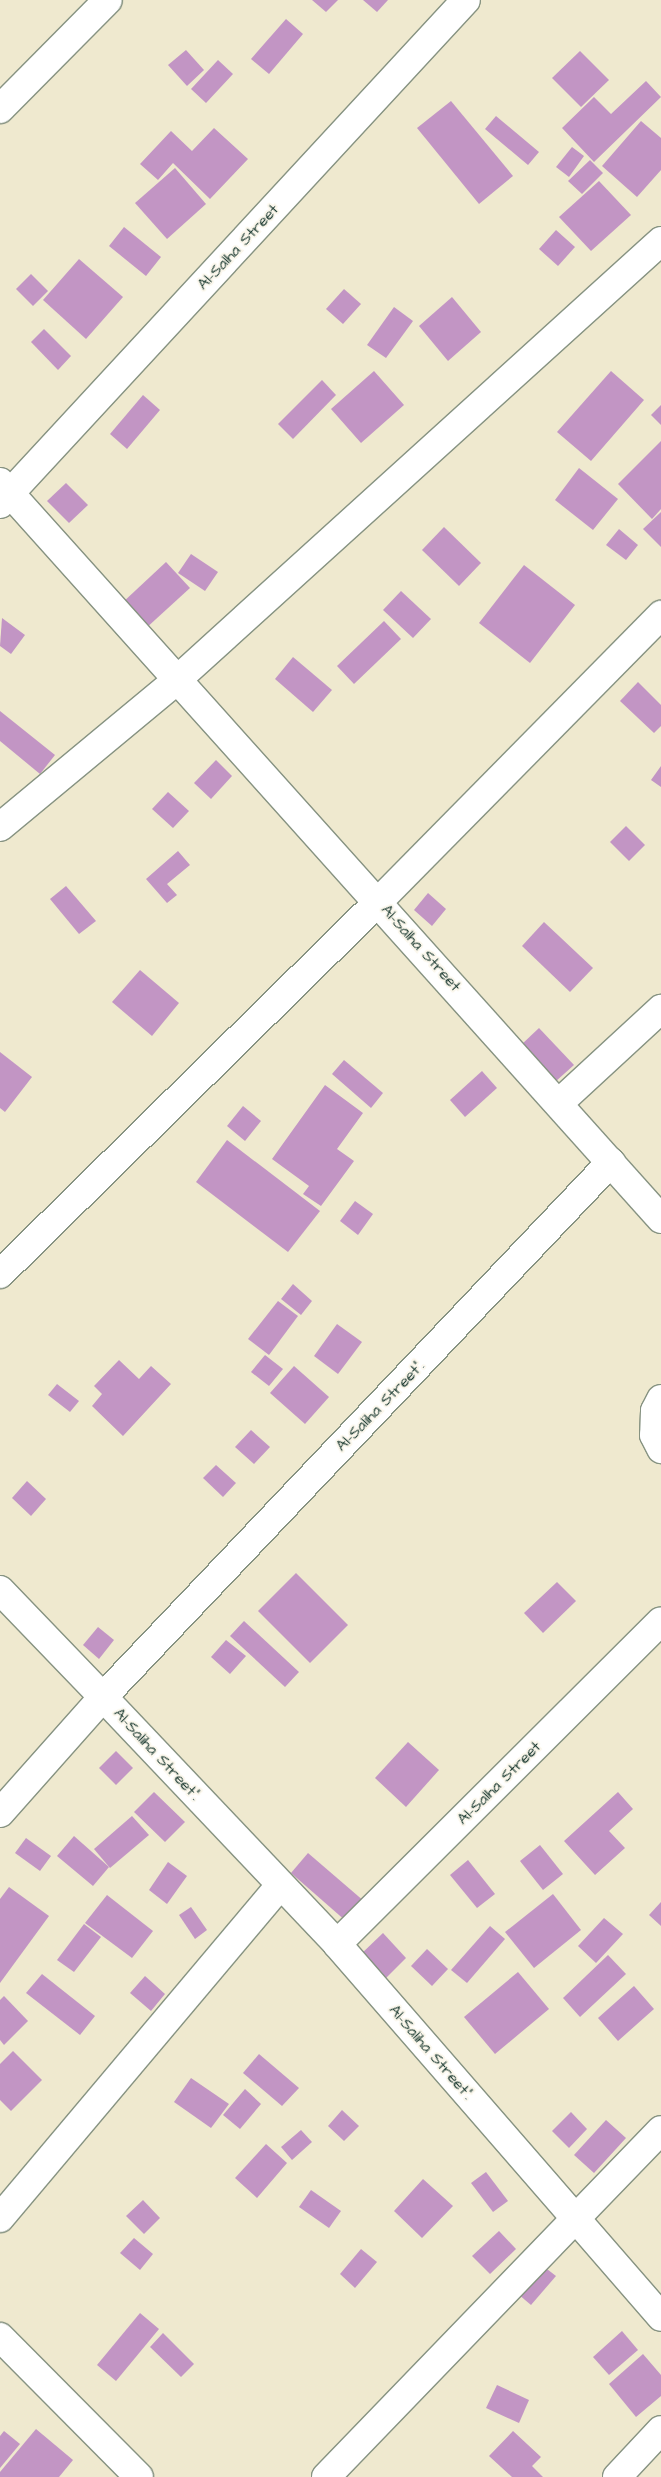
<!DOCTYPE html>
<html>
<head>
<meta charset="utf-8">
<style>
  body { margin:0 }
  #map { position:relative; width:661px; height:2477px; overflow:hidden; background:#efe9cf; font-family:"Architects Daughter",sans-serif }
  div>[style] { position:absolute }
  .building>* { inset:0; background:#c295c4 }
  .roads { filter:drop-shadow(1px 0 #879382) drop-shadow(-1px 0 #879382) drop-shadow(0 1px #879382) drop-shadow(0 -1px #879382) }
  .minor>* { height:28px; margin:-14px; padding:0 14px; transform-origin:14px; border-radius:14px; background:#fff }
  span { translate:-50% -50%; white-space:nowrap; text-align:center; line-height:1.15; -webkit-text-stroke:4px #fbf7ec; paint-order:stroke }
  .street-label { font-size:16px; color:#1f3d34 }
</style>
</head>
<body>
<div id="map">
  <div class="building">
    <i style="clip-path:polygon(312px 0,338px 0,326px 12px)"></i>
    <i style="clip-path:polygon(363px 0,388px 0,377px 12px)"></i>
    <i style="clip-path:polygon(286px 19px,303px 34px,269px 74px,251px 59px)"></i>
    <i style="clip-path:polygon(186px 50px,204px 70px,187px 86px,168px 65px)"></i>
    <i style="clip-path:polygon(580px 51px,609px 80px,581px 107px,552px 78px)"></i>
    <i style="clip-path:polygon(218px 60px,233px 74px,206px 103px,191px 89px)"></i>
    <i style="clip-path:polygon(646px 81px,661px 97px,594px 162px,562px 128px,594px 97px,611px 114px)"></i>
    <i style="clip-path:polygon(451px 101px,513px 176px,479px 204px,417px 128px)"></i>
    <i style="clip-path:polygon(496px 116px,539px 152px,528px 165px,485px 129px)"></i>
    <i style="clip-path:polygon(641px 121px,661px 138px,661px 170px,637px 197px,602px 166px)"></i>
    <i style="clip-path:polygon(214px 128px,248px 159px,210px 199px,173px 163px,158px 180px,140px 164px,171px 131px,192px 151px)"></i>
    <i style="clip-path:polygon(572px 147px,584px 156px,569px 177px,556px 167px)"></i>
    <i style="clip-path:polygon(590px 160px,603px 173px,582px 194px,568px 181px)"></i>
    <i style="clip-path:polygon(175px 168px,206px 204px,167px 239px,135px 203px)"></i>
    <i style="clip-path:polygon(599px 181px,631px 215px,591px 251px,559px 217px)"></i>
    <i style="clip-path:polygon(124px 227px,161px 257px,146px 276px,109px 246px)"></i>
    <i style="clip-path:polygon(556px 230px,575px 247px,558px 266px,539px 249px)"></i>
    <i style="clip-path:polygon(79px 259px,123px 297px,86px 339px,43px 300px)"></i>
    <i style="clip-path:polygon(31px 274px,48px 291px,33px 306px,16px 289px)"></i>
    <i style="clip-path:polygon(344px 289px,361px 304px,343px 324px,326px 309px)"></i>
    <i style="clip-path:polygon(452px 297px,481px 332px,448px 361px,419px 326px)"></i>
    <i style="clip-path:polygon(394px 307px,413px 321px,386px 358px,367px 345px)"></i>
    <i style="clip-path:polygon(44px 329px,71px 356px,58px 370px,31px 342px)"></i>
    <i style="clip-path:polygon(374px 371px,404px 405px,361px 443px,331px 409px)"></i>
    <i style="clip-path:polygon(611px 371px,644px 400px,591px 461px,557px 432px)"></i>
    <i style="clip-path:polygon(322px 380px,336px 395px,293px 439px,278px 424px)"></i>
    <i style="clip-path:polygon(143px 395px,160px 410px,127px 449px,110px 434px)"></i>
    <i style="clip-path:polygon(661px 405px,661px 425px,651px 415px)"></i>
    <i style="clip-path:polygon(661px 441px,661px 509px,652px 519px,618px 484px)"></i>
    <i style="clip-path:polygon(579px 468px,618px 499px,593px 530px,555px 500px)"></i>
    <i style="clip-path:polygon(66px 483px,88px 505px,69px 523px,47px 501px)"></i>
    <i style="clip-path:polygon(661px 512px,661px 547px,643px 529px)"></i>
    <i style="clip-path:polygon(444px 527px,481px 563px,459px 586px,422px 550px)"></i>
    <i style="clip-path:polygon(619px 529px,638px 545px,626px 560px,606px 545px)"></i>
    <i style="clip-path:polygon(191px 554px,218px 572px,205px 591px,178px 573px)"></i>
    <i style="clip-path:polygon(166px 562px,190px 588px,144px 630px,121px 604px)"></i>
    <i style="clip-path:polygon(524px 565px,575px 605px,530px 663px,479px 623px)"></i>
    <i style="clip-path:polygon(401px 591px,431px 619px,413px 638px,383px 610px)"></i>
    <i style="clip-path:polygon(2px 618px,25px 635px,11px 654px,0 646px)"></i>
    <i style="clip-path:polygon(384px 621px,401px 639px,354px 684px,337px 666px)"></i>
    <i style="clip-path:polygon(293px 657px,332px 690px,313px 712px,275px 679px)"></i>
    <i style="clip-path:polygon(638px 682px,661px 705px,661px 726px,654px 733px,620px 701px)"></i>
    <i style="clip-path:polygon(0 711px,55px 755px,40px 774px,0 741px)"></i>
    <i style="clip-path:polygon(216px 760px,232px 776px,211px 799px,194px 783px)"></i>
    <i style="clip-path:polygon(661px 766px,661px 787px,651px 780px)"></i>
    <i style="clip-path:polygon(168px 792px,189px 811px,173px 828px,152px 809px)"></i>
    <i style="clip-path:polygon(626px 826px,645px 845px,629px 861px,610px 842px)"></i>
    <i style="clip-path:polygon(178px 851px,190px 865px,167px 884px,177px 895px,167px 903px,146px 879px)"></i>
    <i style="clip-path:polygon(66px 886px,96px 921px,79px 934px,50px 899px)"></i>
    <i style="clip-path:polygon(428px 893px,446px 909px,432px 926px,414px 910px)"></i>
    <i style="clip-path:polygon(544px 922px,593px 968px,570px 992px,522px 946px)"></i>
    <i style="clip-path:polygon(140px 970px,179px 1003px,152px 1036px,112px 1002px)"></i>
    <i style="clip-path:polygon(539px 1028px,574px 1065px,555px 1082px,521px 1045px)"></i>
    <i style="clip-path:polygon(0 1052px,32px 1077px,5px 1112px,0 1108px)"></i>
    <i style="clip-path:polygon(344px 1060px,383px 1093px,371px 1108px,332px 1074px)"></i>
    <i style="clip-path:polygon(482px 1071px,497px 1088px,465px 1117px,450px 1100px)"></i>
    <i style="clip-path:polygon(325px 1085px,363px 1113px,337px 1149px,354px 1161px,321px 1206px,303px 1194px,309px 1186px,272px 1159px)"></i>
    <i style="clip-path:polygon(243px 1106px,261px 1121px,245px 1141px,227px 1126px)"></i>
    <i style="clip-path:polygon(227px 1140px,320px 1211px,288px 1252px,196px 1182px)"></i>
    <i style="clip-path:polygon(355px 1201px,373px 1214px,358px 1235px,340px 1221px)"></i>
    <i style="clip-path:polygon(293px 1284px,312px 1301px,301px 1315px,281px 1299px)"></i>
    <i style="clip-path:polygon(278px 1301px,298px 1316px,269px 1355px,248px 1339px)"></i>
    <i style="clip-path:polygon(337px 1324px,362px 1342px,338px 1374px,314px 1356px)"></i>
    <i style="clip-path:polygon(265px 1355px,283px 1369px,269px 1386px,251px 1372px)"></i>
    <i style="clip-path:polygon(119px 1360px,139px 1379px,151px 1366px,171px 1384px,123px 1436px,92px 1406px,102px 1394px,94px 1386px)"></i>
    <i style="clip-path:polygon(294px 1366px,329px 1397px,305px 1424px,270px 1393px)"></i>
    <i style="clip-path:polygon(57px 1384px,79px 1401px,70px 1412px,48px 1395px)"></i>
    <i style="clip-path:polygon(251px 1430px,270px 1447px,254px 1464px,235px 1447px)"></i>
    <i style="clip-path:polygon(216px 1465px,236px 1483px,223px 1497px,203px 1478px)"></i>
    <i style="clip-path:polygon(27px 1481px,46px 1499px,31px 1516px,12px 1498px)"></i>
    <i style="clip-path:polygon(296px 1573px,348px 1625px,310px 1663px,258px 1611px)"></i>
    <i style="clip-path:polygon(557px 1582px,576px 1601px,543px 1633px,524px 1613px)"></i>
    <i style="clip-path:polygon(244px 1621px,299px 1672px,285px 1687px,230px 1636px)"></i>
    <i style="clip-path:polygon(98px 1627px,114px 1640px,99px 1659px,83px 1645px)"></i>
    <i style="clip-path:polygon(226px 1640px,246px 1656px,230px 1674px,211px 1657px)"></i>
    <i style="clip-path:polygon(408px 1742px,439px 1770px,406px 1807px,375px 1778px)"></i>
    <i style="clip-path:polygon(116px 1751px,133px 1768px,116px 1785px,99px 1768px)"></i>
    <i style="clip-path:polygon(154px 1792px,185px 1822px,165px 1842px,134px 1812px)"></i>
    <i style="clip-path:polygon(618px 1792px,633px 1809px,609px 1831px,625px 1848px,595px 1875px,564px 1841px)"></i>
    <i style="clip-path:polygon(132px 1816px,149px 1835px,110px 1868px,94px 1849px)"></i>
    <i style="clip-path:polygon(74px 1836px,109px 1867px,93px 1886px,57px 1856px)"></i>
    <i style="clip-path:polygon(26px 1838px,51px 1856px,40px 1871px,15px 1853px)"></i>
    <i style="clip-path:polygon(540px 1845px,563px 1874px,543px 1890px,520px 1861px)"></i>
    <i style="clip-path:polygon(308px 1853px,365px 1902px,347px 1922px,291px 1873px)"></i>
    <i style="clip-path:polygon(468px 1860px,495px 1894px,477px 1908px,450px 1875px)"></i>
    <i style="clip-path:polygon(168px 1862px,187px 1876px,167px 1904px,149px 1890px)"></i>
    <i style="clip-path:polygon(9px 1887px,49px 1916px,0 1983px,0 1899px)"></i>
    <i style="clip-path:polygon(553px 1894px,581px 1930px,534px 1968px,505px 1932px)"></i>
    <i style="clip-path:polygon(107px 1895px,153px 1931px,132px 1958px,85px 1923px)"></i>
    <i style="clip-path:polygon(661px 1902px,661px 1926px,649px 1915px)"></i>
    <i style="clip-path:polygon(191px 1907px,207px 1930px,195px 1939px,179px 1915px)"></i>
    <i style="clip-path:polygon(604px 1918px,623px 1934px,596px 1963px,578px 1946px)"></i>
    <i style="clip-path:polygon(84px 1924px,101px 1937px,74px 1972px,57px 1960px)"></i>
    <i style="clip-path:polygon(490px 1926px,505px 1939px,467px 1983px,451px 1970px)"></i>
    <i style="clip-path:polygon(383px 1933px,406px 1958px,383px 1981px,359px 1956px)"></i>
    <i style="clip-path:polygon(427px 1949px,448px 1969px,432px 1986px,411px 1966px)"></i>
    <i style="clip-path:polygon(608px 1955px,626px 1974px,580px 2017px,563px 1998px)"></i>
    <i style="clip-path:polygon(518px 1972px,549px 2009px,495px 2054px,464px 2017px)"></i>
    <i style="clip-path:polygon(42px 1974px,95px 2016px,80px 2035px,26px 1993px)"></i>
    <i style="clip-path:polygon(145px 1976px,165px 1994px,151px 2011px,130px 1993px)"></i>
    <i style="clip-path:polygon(634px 1986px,654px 2009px,618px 2041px,598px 2018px)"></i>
    <i style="clip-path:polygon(4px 1996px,28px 2021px,4px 2045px,0 2040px,0 2000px)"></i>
    <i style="clip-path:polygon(13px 2051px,42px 2080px,11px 2111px,0 2100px,0 2064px)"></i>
    <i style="clip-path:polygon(259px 2054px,299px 2088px,282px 2106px,243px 2073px)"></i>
    <i style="clip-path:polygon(191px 2078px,229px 2104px,211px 2128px,174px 2102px)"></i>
    <i style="clip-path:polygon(245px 2089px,261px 2104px,240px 2129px,223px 2115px)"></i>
    <i style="clip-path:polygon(342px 2110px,359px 2126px,344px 2141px,328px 2126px)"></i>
    <i style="clip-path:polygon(571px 2112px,587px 2129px,569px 2148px,552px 2131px)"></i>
    <i style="clip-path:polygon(606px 2120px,626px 2138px,594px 2173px,574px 2155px)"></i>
    <i style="clip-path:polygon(301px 2130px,312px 2142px,292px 2160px,281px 2147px)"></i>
    <i style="clip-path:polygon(266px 2144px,287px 2163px,257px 2198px,235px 2178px)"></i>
    <i style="clip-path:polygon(486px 2172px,508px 2201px,493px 2212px,471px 2183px)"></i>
    <i style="clip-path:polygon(423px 2179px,453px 2206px,422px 2238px,394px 2211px)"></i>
    <i style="clip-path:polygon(311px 2190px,341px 2211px,329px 2228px,299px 2207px)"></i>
    <i style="clip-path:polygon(143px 2200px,160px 2218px,144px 2234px,126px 2216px)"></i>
    <i style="clip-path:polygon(499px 2231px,516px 2249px,490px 2274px,472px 2256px)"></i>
    <i style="clip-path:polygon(134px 2238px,153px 2254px,140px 2270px,120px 2253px)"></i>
    <i style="clip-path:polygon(361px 2249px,377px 2262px,355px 2288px,340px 2274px)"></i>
    <i style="clip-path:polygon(543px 2266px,556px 2276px,531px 2305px,518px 2294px)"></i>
    <i style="clip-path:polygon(140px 2313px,159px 2329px,116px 2381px,97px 2365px)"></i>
    <i style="clip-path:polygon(622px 2331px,638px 2350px,609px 2375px,593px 2357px)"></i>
    <i style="clip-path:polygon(163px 2333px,194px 2364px,181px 2377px,150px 2347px)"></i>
    <i style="clip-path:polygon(643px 2354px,661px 2375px,661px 2396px,636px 2417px,609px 2384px)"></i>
    <i style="clip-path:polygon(497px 2385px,529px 2400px,519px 2423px,486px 2408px)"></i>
    <i style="clip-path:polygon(36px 2429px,73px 2460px,59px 2477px,0 2477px,0 2472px)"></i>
    <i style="clip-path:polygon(4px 2431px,20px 2444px,0 2468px,0 2436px)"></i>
    <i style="clip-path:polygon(513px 2431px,541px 2457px,532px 2466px,543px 2477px,512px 2477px,489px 2456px)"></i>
  </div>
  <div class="roads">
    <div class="minor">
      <i style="left:0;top:109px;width:153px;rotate:-45.3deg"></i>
      <i style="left:0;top:482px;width:990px;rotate:48.11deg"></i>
      <i style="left:0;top:504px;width:686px;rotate:-47.24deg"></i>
      <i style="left:0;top:827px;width:231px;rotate:-39.7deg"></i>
      <i style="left:178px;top:679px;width:652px;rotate:-42.2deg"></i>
      <i style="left:559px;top:1103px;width:139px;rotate:-42.7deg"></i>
      <i style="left:611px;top:1162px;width:738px;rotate:133.52deg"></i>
      <i style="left:103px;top:1697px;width:340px;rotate:46.5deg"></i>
      <i style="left:337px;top:1944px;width:494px;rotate:49deg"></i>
      <i style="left:0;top:1274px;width:532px;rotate:-44.54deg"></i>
      <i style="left:379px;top:901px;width:402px;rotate:-45.4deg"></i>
      <i style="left:661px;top:1399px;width:13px;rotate:117deg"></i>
      <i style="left:655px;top:1411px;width:24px;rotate:92deg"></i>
      <i style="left:654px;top:1435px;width:16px;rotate:63deg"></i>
      <i style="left:0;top:1590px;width:149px;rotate:46.1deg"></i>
      <i style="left:103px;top:1697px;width:155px;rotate:131.6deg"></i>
      <i style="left:337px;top:1944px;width:457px;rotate:-44.9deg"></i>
      <i style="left:0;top:2218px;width:434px;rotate:-49.9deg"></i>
      <i style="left:0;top:2337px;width:197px;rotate:45.2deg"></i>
      <i style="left:326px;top:2477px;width:482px;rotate:-46deg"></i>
      <i style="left:617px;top:2477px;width:64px;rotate:-46.9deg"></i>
    </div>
  </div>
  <div class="street-label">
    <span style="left:238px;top:247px;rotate:-47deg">Al-Salha Street</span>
    <span style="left:421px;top:948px;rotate:48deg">Al-Salha Street</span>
    <span style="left:380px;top:1406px;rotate:-46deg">Al-Saliha Street".</span>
    <span style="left:157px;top:1754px;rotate:47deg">Al-Saliha Street".</span>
    <span style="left:499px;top:1783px;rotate:-45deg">Al-Salha Street</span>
    <span style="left:431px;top:2052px;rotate:49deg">Al-Saliha Street".</span>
  </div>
</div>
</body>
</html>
